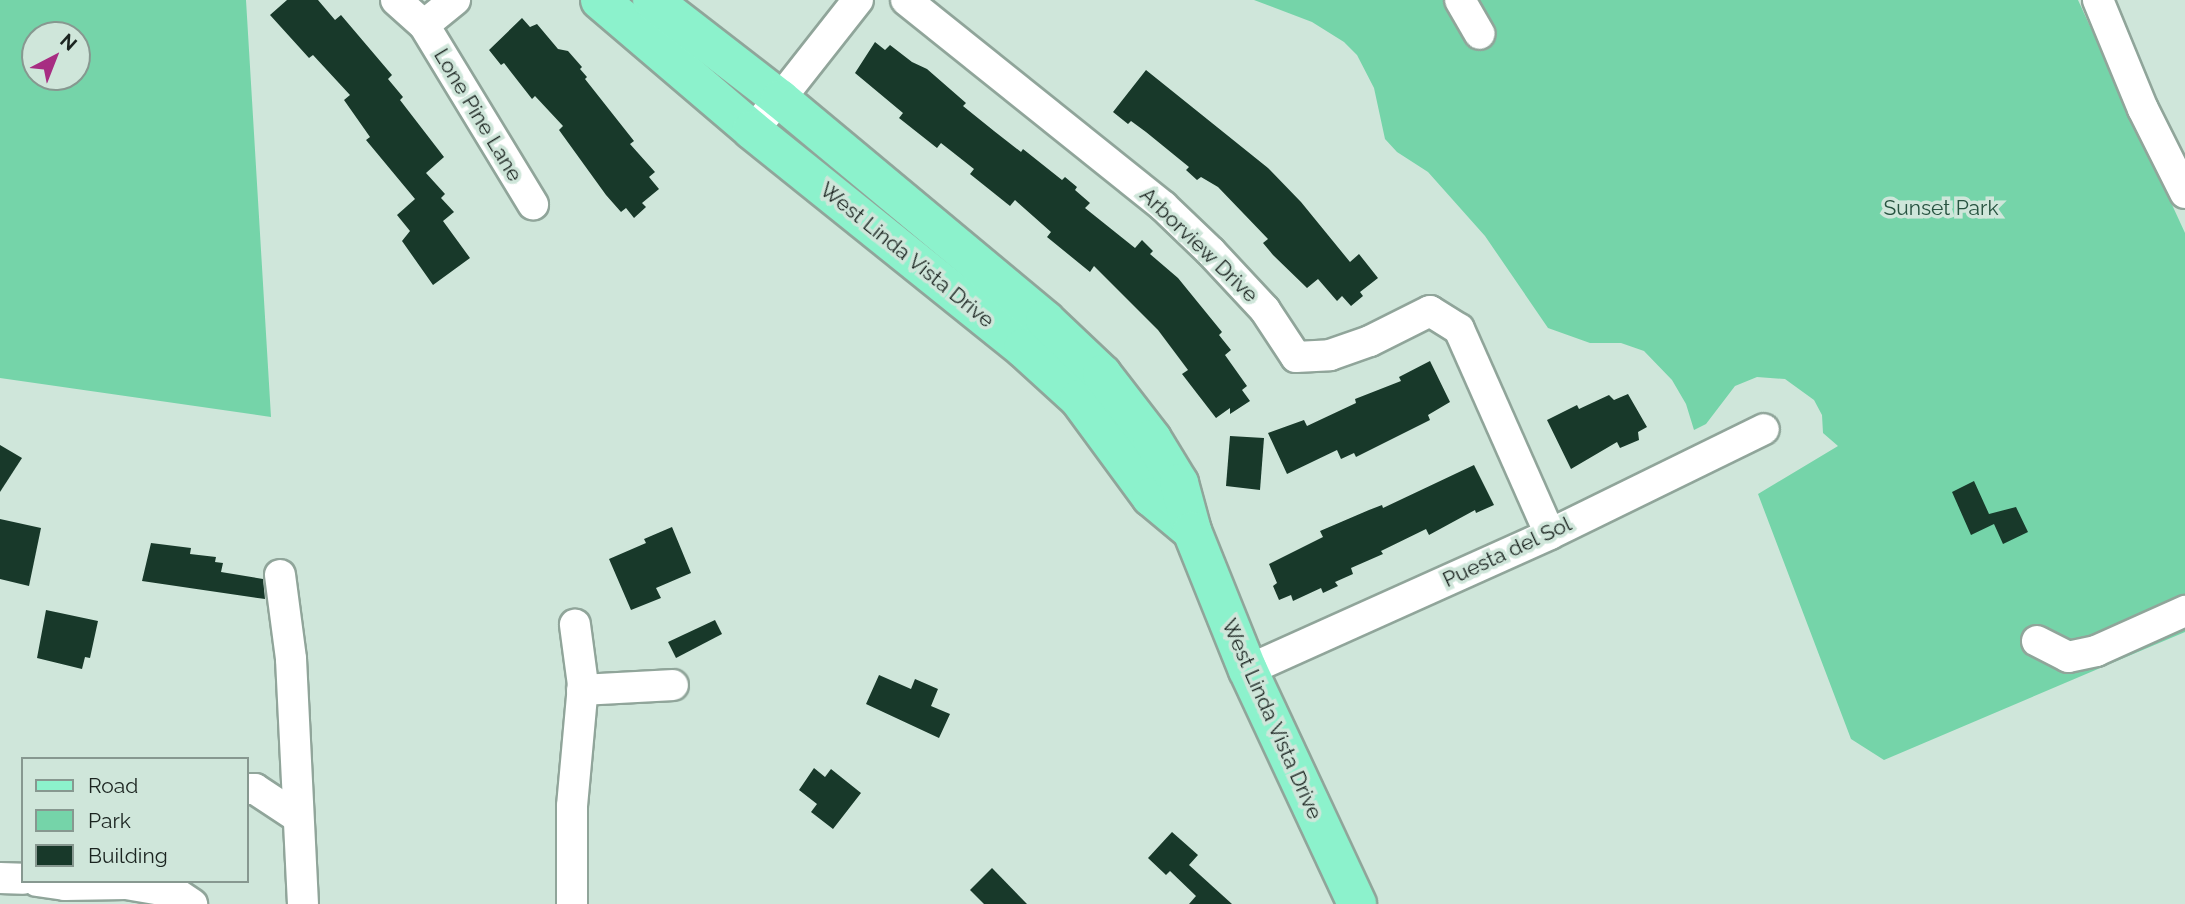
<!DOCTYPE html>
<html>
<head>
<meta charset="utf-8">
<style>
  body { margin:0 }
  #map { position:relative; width:2185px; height:904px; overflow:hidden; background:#cfe6da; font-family:Raleway,sans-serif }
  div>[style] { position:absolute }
  .green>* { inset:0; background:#75d4a9 }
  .building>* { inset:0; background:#18392a }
  .roads { filter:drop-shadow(2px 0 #90a59a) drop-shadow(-2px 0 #90a59a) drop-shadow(0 2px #90a59a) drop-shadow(0 -2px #90a59a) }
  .minor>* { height:30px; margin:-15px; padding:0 15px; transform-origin:15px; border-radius:15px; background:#fff }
  .major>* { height:38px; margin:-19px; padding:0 19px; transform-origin:19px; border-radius:19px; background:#8cf2cc }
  span { translate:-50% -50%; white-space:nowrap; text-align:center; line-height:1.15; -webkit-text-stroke:7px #cfe6da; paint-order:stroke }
  .street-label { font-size:21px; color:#1b2420 }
  .park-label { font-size:21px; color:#275340 }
  .legend { position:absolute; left:21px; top:757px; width:228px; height:126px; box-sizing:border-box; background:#cfe6da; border:2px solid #879890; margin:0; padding:9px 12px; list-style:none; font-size:21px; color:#1b2420 }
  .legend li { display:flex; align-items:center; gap:14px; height:35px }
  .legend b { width:35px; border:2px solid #879890 }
  .north { position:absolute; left:21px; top:21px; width:70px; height:70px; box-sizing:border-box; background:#cfe6da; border:2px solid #879890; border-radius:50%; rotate:42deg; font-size:19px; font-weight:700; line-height:28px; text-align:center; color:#1b2420 }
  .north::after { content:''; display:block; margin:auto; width:24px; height:32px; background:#a72d82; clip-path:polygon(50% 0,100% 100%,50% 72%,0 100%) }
</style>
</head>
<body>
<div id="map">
  <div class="green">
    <i style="clip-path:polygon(evenodd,0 0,246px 0,271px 417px,0 378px,0 0,35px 35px,77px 35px,77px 77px,35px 77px,35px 35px)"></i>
    <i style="clip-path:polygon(1254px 0,2078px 0,2185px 233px,2185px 632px,1884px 760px,1851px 739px,1758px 494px,1838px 446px,1823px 433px,1822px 415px,1814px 400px,1785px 379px,1757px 377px,1735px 386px,1706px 424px,1694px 430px,1686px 404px,1672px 380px,1644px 351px,1621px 343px,1590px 343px,1548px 328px,1485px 236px,1428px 172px,1397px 152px,1385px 139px,1374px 88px,1357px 55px,1344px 42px,1312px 22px)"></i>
  </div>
  <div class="building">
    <i style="clip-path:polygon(287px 0,318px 0,335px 20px,341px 15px,392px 75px,388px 79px,403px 97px,400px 100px,444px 157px,426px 173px,445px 194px,441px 198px,454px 212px,443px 221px,470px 258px,433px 285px,402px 241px,410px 231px,397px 215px,415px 199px,366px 140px,370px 137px,344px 100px,350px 95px,313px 55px,309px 58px,270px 15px)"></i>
    <i style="clip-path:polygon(522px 18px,530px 27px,537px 24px,558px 49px,568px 51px,582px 67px,580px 69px,587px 77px,585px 79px,634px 141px,630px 144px,655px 172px,649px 177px,659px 189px,642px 203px,646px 207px,634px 218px,626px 208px,621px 212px,606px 195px,559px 130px,563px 126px,535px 96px,532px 99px,504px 63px,501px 65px,489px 50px)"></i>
    <i style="clip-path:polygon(875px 42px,885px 50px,890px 45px,912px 62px,927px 69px,966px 103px,963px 106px,994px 131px,1021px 152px,1023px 149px,1062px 180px,1065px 177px,1077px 187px,1075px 190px,1090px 203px,1085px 208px,1135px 248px,1142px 240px,1153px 251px,1150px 254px,1178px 278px,1222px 332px,1219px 335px,1231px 350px,1225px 355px,1247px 386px,1242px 390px,1250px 401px,1230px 414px,1230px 408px,1216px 418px,1182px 374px,1188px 370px,1158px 330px,1094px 266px,1090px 272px,1047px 237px,1051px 232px,1015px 200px,1010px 206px,970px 174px,974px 169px,941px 143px,937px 148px,899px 118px,903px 113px,855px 73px)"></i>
    <i style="clip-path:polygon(1146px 70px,1268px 168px,1301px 202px,1350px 262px,1359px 254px,1378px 278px,1360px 292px,1363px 296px,1351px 306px,1342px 296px,1337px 301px,1318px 279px,1307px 288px,1273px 255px,1263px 243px,1268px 239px,1218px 187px,1201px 177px,1197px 180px,1186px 170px,1189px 167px,1146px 132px,1131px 121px,1128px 124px,1113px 112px)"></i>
    <i style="clip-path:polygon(1430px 361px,1450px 402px,1428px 415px,1430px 420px,1356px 457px,1354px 453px,1341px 459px,1337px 450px,1287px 474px,1268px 433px,1304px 420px,1307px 426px,1356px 403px,1355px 399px,1401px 381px,1399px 377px)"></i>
    <i style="clip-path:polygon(1628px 394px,1647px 427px,1638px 432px,1639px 440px,1620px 448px,1617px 442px,1571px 469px,1547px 420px,1577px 405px,1579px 409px,1609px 395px,1614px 400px)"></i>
    <i style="clip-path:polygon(1230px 436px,1264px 438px,1260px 490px,1226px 486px)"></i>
    <i style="clip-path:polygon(0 445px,22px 458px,0 492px)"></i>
    <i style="clip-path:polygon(1474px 465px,1494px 505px,1476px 513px,1475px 510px,1429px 535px,1426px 529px,1381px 551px,1383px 554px,1351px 568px,1353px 574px,1335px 582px,1338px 586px,1323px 593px,1321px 588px,1293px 601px,1291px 595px,1279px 600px,1273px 586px,1277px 583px,1269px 564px,1323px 537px,1320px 531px,1369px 510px,1382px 505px,1383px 508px)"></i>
    <i style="clip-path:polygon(1974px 481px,1989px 514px,2016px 507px,2028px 532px,2003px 544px,1994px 524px,1971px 535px,1952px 492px)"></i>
    <i style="clip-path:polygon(0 519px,41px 528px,29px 586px,0 579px)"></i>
    <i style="clip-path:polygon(672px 527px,691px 573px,656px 588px,661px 598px,631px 610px,609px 559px,646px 543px,644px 539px)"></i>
    <i style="clip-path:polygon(151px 543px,191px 548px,190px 554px,216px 557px,215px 562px,223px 563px,221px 572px,263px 579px,265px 599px,142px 581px)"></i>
    <i style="clip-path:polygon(46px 610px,98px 621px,90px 658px,85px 657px,82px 669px,37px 658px)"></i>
    <i style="clip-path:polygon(715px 620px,722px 634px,676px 658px,668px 642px)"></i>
    <i style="clip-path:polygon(879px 675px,911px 689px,915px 679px,938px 689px,931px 706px,950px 714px,939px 738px,866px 704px)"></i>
    <i style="clip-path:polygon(814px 768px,825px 777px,831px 769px,861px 793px,833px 829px,811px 812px,817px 804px,799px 790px)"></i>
    <i style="clip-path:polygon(1172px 832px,1198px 855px,1189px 865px,1232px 904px,1189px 904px,1196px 896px,1170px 871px,1166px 875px,1148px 858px)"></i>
    <i style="clip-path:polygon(992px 868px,1027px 904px,984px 904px,970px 890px)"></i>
  </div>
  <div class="roads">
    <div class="minor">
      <i style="left:396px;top:0;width:38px;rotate:42deg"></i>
      <i style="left:424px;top:25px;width:210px;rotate:58.7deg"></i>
      <i style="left:906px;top:0;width:329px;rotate:38.7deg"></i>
      <i style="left:1163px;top:206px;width:66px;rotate:43.8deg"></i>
      <i style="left:1211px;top:252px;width:79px;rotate:47deg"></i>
      <i style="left:1265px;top:310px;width:56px;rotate:56.6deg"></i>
      <i style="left:1296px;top:357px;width:34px;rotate:-3deg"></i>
      <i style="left:1330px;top:355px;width:42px;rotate:-19.3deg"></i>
      <i style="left:1370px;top:341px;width:67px;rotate:-26.6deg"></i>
      <i style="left:1430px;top:311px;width:34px;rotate:32deg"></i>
      <i style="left:1459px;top:329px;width:224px;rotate:66.1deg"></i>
      <i style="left:1460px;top:0;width:39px;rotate:60deg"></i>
      <i style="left:2098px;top:0;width:118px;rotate:67.6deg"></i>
      <i style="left:2143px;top:109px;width:94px;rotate:63.4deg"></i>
      <i style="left:424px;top:25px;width:40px;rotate:-39deg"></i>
      <i style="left:752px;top:130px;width:42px;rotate:-47.9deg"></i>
      <i style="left:780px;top:99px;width:126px;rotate:-51.8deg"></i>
      <i style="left:280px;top:575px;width:85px;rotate:82.5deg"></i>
      <i style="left:291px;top:659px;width:245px;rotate:87.2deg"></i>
      <i style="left:2037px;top:641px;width:35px;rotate:27deg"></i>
      <i style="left:2068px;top:657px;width:29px;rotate:-12deg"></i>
      <i style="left:2096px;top:651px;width:98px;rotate:-24.2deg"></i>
      <i style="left:1248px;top:670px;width:331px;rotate:-24.2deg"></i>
      <i style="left:1550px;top:534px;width:238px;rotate:-26.1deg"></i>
      <i style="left:582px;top:690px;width:91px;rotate:-3.1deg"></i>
      <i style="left:247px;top:789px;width:8px"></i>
      <i style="left:255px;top:789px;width:49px;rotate:33.4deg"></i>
      <i style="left:0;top:878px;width:23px;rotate:2deg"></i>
      <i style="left:37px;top:881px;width:28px;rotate:8deg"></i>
      <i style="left:65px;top:885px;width:61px;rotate:-0.9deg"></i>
      <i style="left:126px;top:884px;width:49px;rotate:9.5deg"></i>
      <i style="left:174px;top:892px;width:22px;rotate:34deg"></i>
      <i style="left:572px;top:904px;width:98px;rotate:-90deg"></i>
      <i style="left:572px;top:806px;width:121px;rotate:-84.8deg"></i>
      <i style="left:583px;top:685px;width:61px;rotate:-97.6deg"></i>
    </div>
    <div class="major">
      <i style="left:600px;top:0;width:200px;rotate:40.5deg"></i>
      <i style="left:752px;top:130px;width:348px;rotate:38.8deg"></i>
      <i style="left:1023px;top:348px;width:76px;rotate:42.3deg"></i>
      <i style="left:1079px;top:399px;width:122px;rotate:53.7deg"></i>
      <i style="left:1151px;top:497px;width:53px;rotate:39.7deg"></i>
      <i style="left:652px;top:0;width:162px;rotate:37.7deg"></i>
      <i style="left:780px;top:99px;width:345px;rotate:39.8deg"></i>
      <i style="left:1045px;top:320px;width:79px;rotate:43.5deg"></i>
      <i style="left:1102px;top:374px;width:82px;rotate:52.4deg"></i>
      <i style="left:1152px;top:439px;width:52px;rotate:58.5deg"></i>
      <i style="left:1179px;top:483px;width:50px;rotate:74.8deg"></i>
      <i style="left:1192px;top:531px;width:150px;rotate:68.1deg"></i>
      <i style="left:1248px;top:670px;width:258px;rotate:65deg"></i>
    </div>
  </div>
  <div class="street-label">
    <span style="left:478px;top:115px;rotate:59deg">Lone Pine Lane</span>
    <span style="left:1199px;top:245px;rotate:44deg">Arborview Drive</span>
    <span style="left:907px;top:255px;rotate:39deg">West Linda Vista Drive</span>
    <span style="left:1507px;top:552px;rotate:-25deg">Puesta del Sol</span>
    <span style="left:1272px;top:719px;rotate:66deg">West Linda Vista Drive</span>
  </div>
  <div class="park-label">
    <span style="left:1941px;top:208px">Sunset Park</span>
  </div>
  <ul class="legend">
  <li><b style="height:9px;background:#8cf2cc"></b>Road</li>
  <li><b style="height:19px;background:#75d4a9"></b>Park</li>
  <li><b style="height:19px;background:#18392a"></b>Building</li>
  </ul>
  <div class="north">N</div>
</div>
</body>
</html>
